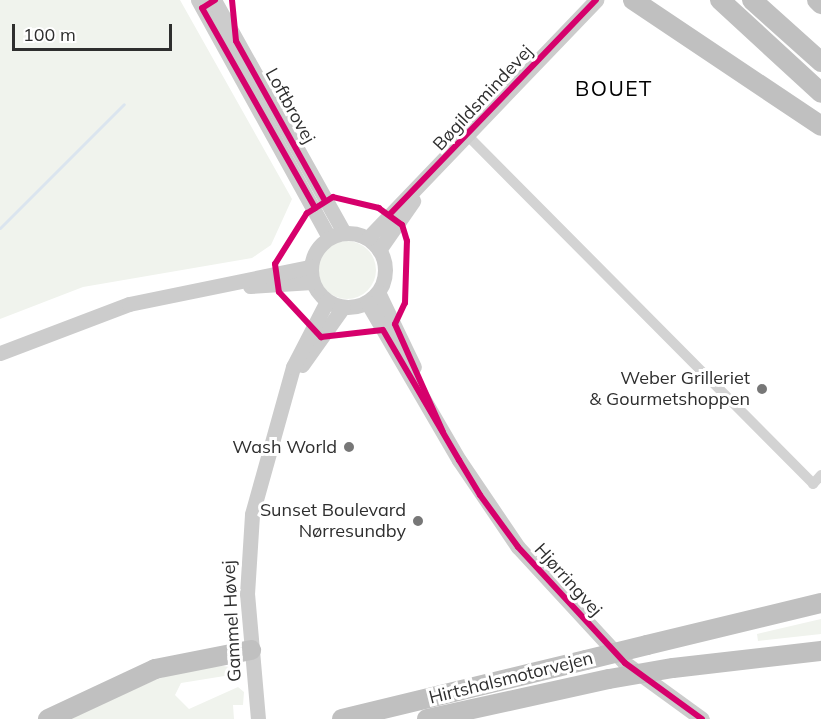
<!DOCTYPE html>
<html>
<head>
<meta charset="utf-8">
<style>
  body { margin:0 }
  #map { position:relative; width:821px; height:719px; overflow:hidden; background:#fff; font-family:Mulish,sans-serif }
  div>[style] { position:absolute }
  .green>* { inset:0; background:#f0f3ed }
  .round { border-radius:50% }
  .stream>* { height:3px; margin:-1.5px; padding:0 1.5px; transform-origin:1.5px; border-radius:1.5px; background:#dbe5ef }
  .street>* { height:10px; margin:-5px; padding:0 5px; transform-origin:5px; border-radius:5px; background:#d3d3d3 }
  .secondary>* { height:15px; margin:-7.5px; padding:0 7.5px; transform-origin:7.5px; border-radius:7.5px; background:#ccc }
  .secondary>.ring { margin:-7.5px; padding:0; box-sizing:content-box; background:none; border:15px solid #ccc; border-radius:50% }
  .highway>* { height:20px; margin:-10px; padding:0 10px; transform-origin:10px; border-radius:10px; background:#c0c0c0 }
  .highway-bridge>* { height:20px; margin:-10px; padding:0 10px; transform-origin:10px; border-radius:10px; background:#c0c0c0 }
  .cycleway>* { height:6px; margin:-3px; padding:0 3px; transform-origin:3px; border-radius:3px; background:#d6006c }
  .dots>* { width:16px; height:16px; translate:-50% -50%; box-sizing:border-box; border:3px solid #fff; border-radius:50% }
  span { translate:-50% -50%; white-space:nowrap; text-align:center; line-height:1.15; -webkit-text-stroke:6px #fff; paint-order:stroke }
  .street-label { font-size:18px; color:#2e2e2e }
  .poi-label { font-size:18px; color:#2e2e2e }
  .right { translate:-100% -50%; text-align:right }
  .quarter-label { font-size:21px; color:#000; letter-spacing:1.5px }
  .scale { position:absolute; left:12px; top:24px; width:160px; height:27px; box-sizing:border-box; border:3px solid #2e2e2e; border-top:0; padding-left:8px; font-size:18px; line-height:21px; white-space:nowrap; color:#2e2e2e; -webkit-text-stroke:4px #fff; paint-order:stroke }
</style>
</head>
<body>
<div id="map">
  <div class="green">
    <i style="clip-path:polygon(0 0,180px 0,292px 199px,271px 245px,252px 258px,83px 287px,0 319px)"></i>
    <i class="round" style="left:318px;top:241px;width:58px;height:58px"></i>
    <i style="clip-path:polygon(821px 619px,821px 634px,758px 641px,757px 634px)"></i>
    <i style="clip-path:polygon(223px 666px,236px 668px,237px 674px,181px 683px,175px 695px,189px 709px,238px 687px,244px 692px,243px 705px,233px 705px,234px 719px,68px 719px,155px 680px,195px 667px)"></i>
  </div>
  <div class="stream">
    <i style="left:0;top:228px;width:175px;rotate:-45deg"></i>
  </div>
  <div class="street">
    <i style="left:468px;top:136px;width:490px;rotate:45.2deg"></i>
    <i style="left:813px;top:484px;width:12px;rotate:-48deg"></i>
  </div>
  <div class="secondary">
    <i style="left:198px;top:0;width:271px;rotate:61.1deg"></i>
    <i style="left:214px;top:0;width:267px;rotate:60.8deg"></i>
    <i class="ring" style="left:311px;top:233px;width:59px;height:59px"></i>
    <i style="left:368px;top:238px;width:330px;rotate:-46.2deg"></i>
    <i style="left:379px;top:250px;width:60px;rotate:-55.2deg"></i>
    <i style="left:250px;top:286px;width:62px;rotate:-3.7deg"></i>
    <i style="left:378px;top:292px;width:83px;rotate:64.4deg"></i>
    <i style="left:367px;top:302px;width:183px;rotate:59.8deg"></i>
    <i style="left:459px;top:460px;width:105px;rotate:55.9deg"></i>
    <i style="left:518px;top:547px;width:158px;rotate:47.3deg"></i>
    <i style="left:625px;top:663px;width:95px;rotate:36deg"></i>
    <i style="left:0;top:353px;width:138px;rotate:-20.8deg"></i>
    <i style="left:129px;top:304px;width:185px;rotate:-11.6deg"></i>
    <i style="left:302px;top:365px;width:71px;rotate:-54.7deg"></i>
    <i style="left:258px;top:719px;width:125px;rotate:-95deg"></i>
    <i style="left:247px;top:594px;width:80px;rotate:-86.4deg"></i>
    <i style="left:252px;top:514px;width:153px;rotate:-74.4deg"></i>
    <i style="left:293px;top:367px;width:74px;rotate:-62.7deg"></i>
  </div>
  <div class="highway">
    <i style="left:633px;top:0;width:226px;rotate:33.8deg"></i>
    <i style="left:720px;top:0;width:137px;rotate:42.6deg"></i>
    <i style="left:752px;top:0;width:93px;rotate:41.9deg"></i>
    <i style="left:817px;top:0;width:6px;rotate:45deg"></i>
    <i style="left:647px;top:645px;width:179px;rotate:-13.6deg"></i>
    <i style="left:673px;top:668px;width:149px;rotate:-6.6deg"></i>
    <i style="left:48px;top:719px;width:118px;rotate:-25deg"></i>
    <i style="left:155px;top:669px;width:98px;rotate:-11.2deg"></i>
    <i style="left:342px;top:719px;width:251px;rotate:-13.6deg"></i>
    <i style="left:427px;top:719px;width:186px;rotate:-12.4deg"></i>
  </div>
  <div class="highway-bridge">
    <i style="left:586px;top:660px;width:63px;rotate:-13.8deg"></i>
    <i style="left:609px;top:679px;width:65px;rotate:-9.8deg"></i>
  </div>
  <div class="cycleway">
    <i style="left:215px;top:0;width:15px;rotate:148deg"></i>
    <i style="left:202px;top:8px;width:230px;rotate:60.5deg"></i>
    <i style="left:232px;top:0;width:41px;rotate:84.4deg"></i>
    <i style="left:236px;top:41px;width:183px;rotate:60.9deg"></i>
    <i style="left:390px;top:214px;width:297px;rotate:-46.1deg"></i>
    <i style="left:443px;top:432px;width:118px;rotate:-114deg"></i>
    <i style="left:395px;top:324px;width:23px;rotate:-65deg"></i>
    <i style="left:405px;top:303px;width:62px;rotate:-88.2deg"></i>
    <i style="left:407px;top:241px;width:17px;rotate:-107deg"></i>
    <i style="left:402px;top:225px;width:29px;rotate:-144deg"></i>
    <i style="left:379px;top:208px;width:47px;rotate:-166.6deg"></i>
    <i style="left:333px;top:197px;width:31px;rotate:148deg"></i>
    <i style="left:307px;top:213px;width:60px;rotate:122.1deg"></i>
    <i style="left:275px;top:264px;width:28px;rotate:82deg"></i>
    <i style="left:279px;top:292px;width:62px;rotate:47deg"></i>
    <i style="left:321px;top:337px;width:62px;rotate:-6.4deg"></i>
    <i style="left:383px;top:330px;width:151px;rotate:59.7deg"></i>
    <i style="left:459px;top:460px;width:41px;rotate:59deg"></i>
    <i style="left:480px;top:495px;width:64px;rotate:53.8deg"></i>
    <i style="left:518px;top:547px;width:158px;rotate:47.3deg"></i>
    <i style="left:625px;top:663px;width:95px;rotate:36deg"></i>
  </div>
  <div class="dots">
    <i style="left:762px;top:389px;background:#777"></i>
    <i style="left:349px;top:447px;background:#777"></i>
    <i style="left:418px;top:521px;background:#777"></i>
  </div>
  <div class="street-label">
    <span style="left:483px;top:98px;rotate:-47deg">Bøgildsmindevej</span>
    <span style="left:290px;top:106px;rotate:61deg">Loftbrovej</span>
    <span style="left:568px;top:580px;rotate:48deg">Hjørringvej</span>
    <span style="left:232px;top:621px;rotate:-93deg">Gammel Høvej</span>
    <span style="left:511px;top:678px;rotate:-14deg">Hirtshalsmotorvejen</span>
  </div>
  <div class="poi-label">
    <span class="right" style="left:750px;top:389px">Weber Grilleriet<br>&amp; Gourmetshoppen</span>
    <span class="right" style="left:337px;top:447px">Wash World</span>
    <span class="right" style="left:406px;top:521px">Sunset Boulevard<br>Nørresundby</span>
  </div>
  <div class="quarter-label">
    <span style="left:614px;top:88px">BOUET</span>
  </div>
  <div class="scale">100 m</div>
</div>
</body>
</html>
